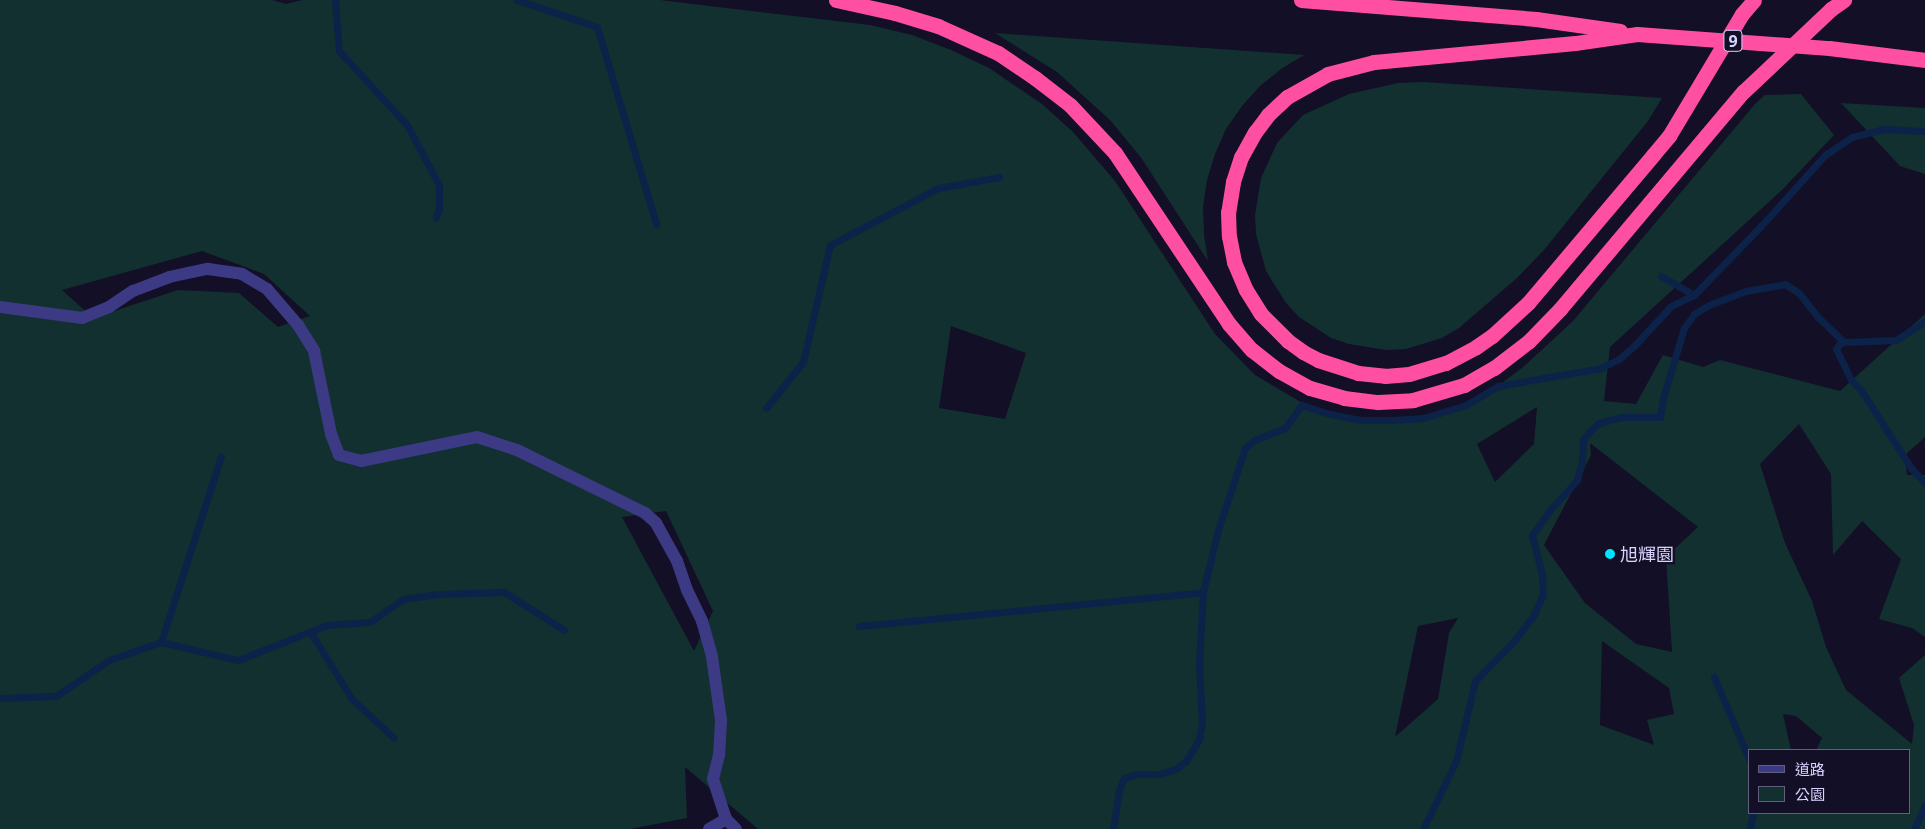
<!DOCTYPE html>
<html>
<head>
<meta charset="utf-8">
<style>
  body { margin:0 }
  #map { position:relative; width:1925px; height:829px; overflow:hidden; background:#130f26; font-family:"Open Sans","Noto Sans TC",sans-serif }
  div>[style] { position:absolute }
  .green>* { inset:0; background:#12302f }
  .stream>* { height:7px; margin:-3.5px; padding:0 3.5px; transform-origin:3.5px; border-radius:3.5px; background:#0c2248 }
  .minor>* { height:12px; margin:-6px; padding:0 6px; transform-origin:6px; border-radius:6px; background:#3d3a85 }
  .highway>* { height:15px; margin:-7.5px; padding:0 7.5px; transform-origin:7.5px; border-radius:7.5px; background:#ff4fa3 }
  .highway-bridge>* { height:15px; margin:-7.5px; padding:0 7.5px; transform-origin:7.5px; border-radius:7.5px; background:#ff4fa3 }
  .dots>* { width:14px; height:14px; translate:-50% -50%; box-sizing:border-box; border:2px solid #130f26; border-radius:50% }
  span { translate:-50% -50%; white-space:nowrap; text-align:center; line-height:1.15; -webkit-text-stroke:5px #130f26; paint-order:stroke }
  .shield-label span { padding:1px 4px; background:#130f26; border:1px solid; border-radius:4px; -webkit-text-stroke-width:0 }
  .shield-label { font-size:16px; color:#d9d4ff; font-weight:700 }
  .poi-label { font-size:18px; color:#d9d4ff }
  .left { translate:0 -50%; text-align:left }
  .legend { position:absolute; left:1748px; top:749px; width:162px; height:65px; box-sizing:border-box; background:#130f26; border:1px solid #625e7d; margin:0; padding:6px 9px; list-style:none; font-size:15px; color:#d9d4ff }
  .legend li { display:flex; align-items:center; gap:10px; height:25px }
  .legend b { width:25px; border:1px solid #625e7d }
</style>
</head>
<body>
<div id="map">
  <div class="green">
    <i style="clip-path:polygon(evenodd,0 0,272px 0,286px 4px,302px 0,660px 0,870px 25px,912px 35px,951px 50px,989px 68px,1042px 104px,1073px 132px,1115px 181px,1215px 334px,1255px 375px,1304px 404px,1340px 415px,1378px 419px,1416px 417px,1453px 408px,1488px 393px,1522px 368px,1573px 321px,1755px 104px,1765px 95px,1801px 94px,1834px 135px,1782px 190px,1610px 347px,1604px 401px,1636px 404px,1663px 355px,1703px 367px,1720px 360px,1840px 391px,1925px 314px,1925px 437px,1905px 455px,1907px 475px,1925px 475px,1925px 637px,1912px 628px,1879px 619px,1901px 559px,1862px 521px,1833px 555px,1831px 474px,1799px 424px,1760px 464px,1785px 543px,1812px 601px,1826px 647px,1846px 690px,1912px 744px,1914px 725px,1899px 678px,1925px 655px,1925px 829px,758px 829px,685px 767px,687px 818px,630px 829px,0 829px,0 0,202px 251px,264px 274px,310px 316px,278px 327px,239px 293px,178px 290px,93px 318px,62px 290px,202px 251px,0 0,951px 326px,1026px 353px,1005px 419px,939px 408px,951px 326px,0 0,1537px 407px,1534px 444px,1495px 482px,1477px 444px,1537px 407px,0 0,1590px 443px,1698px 527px,1666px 557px,1672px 652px,1636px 644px,1585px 603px,1544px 545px,1591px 455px,1590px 443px,0 0,666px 511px,713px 611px,694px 651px,622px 517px,666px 511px,0 0,1458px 618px,1449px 633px,1438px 699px,1395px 737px,1418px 626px,1458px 618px,0 0,1602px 641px,1669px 688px,1674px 714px,1647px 720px,1654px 745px,1600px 725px,1602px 641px,0 0,1783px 714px,1796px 716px,1822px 738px,1816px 750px,1909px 750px,1909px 813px,1749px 813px,1749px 750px,1791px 750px,1783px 714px)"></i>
    <i style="clip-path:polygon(995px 33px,1304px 55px,1281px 69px,1260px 86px,1242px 106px,1226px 129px,1215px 154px,1207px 180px,1203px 207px,1204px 234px,1208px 261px,1142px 159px,1111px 121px,1057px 72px)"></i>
    <i style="clip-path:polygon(1424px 82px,1662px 98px,1648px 121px,1544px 250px,1517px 278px,1459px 328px,1442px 338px,1406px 349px,1386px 350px,1349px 344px,1331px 338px,1299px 317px,1286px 303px,1266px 271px,1256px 234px,1255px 215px,1261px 178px,1277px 143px,1303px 115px,1349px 94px,1398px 83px)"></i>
    <i style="clip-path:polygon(1841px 103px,1925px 108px,1925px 174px,1900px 166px)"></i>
  </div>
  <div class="stream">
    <i style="left:335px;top:0;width:51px;rotate:85.5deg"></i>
    <i style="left:339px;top:51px;width:100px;rotate:47.4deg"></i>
    <i style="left:407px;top:125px;width:68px;rotate:61.9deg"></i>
    <i style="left:439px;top:185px;width:23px;rotate:90deg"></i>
    <i style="left:439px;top:208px;width:10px;rotate:107deg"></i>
    <i style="left:517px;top:0;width:84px;rotate:18.6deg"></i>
    <i style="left:597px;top:27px;width:206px;rotate:73.3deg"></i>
    <i style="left:1661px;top:276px;width:38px;rotate:30deg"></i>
    <i style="left:1844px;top:342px;width:4px;rotate:166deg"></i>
    <i style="left:1840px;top:343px;width:7px;rotate:124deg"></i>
    <i style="left:1836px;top:349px;width:34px;rotate:64deg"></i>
    <i style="left:1851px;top:380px;width:14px;rotate:45deg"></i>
    <i style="left:1861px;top:390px;width:93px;rotate:57.3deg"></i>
    <i style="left:1911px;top:468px;width:21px;rotate:47deg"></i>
    <i style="left:766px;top:408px;width:59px;rotate:-51.2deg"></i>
    <i style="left:803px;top:362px;width:120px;rotate:-77deg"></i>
    <i style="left:830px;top:245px;width:122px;rotate:-27.8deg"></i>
    <i style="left:938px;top:188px;width:62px;rotate:-10.2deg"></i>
    <i style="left:859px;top:626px;width:346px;rotate:-5.6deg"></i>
    <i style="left:311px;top:633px;width:78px;rotate:58.2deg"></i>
    <i style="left:352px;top:699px;width:57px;rotate:42.9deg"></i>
    <i style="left:161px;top:642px;width:195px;rotate:-72.1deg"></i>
    <i style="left:1714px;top:677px;width:89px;rotate:66.9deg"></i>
    <i style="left:0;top:698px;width:56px;rotate:-2deg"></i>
    <i style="left:56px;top:696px;width:64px;rotate:-34.2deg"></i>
    <i style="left:109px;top:660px;width:55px;rotate:-19.1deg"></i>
    <i style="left:161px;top:642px;width:79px;rotate:13.2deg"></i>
    <i style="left:238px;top:660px;width:96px;rotate:-21.5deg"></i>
    <i style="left:327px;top:625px;width:43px;rotate:-4deg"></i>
    <i style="left:370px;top:622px;width:40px;rotate:-34.9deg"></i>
    <i style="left:403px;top:599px;width:34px;rotate:-8deg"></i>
    <i style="left:437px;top:594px;width:67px;rotate:-1.7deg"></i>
    <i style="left:504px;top:592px;width:71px;rotate:32.3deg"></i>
    <i style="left:1113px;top:829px;width:39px;rotate:-81deg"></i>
    <i style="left:1119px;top:790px;width:13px;rotate:-67deg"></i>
    <i style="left:1124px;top:778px;width:14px;rotate:-17deg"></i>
    <i style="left:1137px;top:774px;width:24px"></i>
    <i style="left:1161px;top:774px;width:17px;rotate:-21deg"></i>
    <i style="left:1177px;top:768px;width:11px;rotate:-38deg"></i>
    <i style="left:1186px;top:761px;width:26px;rotate:-59deg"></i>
    <i style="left:1199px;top:739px;width:17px;rotate:-80deg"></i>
    <i style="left:1202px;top:722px;width:58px;rotate:-93deg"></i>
    <i style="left:1199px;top:664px;width:72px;rotate:-86.8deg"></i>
    <i style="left:1203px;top:592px;width:64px;rotate:-76.4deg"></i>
    <i style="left:1218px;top:530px;width:86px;rotate:-71.8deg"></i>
    <i style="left:1245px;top:448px;width:13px;rotate:-39deg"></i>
    <i style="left:1255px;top:440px;width:32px;rotate:-22deg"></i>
    <i style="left:1285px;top:428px;width:29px;rotate:-54deg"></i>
    <i style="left:1302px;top:405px;width:29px;rotate:18deg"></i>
    <i style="left:1330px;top:414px;width:32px;rotate:11deg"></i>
    <i style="left:1361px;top:420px;width:32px"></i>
    <i style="left:1393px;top:420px;width:30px;rotate:-4deg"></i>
    <i style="left:1423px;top:418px;width:45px;rotate:-16.8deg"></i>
    <i style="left:1466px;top:405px;width:37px;rotate:-31deg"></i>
    <i style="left:1498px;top:386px;width:105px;rotate:-9.9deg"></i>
    <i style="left:1601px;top:368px;width:20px;rotate:-27deg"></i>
    <i style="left:1619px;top:359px;width:20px;rotate:-41deg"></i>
    <i style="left:1634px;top:346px;width:54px;rotate:-47.2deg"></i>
    <i style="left:1671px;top:306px;width:25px;rotate:-26deg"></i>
    <i style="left:1694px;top:295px;width:95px;rotate:-45.9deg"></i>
    <i style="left:1760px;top:227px;width:97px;rotate:-47.9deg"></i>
    <i style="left:1825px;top:155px;width:32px;rotate:-34deg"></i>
    <i style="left:1852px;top:137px;width:33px;rotate:-14deg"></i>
    <i style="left:1884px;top:129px;width:41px;rotate:2.8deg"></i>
    <i style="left:1423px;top:829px;width:76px;rotate:-64.1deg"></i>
    <i style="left:1456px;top:761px;width:82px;rotate:-76.6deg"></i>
    <i style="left:1475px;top:681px;width:56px;rotate:-45.7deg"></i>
    <i style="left:1514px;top:641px;width:34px;rotate:-53deg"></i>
    <i style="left:1534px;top:614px;width:21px;rotate:-65deg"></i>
    <i style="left:1543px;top:595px;width:20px;rotate:-93deg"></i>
    <i style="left:1542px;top:575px;width:41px;rotate:-104deg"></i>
    <i style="left:1532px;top:535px;width:31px;rotate:-54deg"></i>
    <i style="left:1550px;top:510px;width:40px;rotate:-48deg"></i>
    <i style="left:1577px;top:480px;width:20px;rotate:-75deg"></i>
    <i style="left:1582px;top:461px;width:21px;rotate:-87deg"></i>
    <i style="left:1583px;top:440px;width:11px;rotate:-52deg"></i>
    <i style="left:1590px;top:431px;width:12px;rotate:-42deg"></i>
    <i style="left:1599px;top:423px;width:24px;rotate:-15deg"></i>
    <i style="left:1622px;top:417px;width:38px"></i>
    <i style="left:1660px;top:417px;width:19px;rotate:-81deg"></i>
    <i style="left:1663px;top:398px;width:73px;rotate:-73.3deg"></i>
    <i style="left:1684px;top:328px;width:17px;rotate:-54deg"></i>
    <i style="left:1694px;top:314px;width:17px;rotate:-31deg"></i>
    <i style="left:1709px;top:305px;width:40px;rotate:-21deg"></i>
    <i style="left:1746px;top:291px;width:40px;rotate:-10deg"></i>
    <i style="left:1785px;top:284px;width:17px;rotate:33deg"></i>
    <i style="left:1799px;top:293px;width:31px;rotate:52deg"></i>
    <i style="left:1818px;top:317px;width:36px;rotate:44deg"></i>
    <i style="left:1844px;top:342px;width:52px;rotate:-2.2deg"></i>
    <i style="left:1896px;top:340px;width:35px;rotate:-33deg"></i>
    <i style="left:1750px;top:829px;width:16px;rotate:-79deg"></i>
    <i style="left:1914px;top:829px;width:26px;rotate:-65deg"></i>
  </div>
  <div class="minor">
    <i style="left:0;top:307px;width:83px;rotate:7.6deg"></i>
    <i style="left:82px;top:318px;width:29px;rotate:-22deg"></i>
    <i style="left:109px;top:307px;width:29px;rotate:-34deg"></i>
    <i style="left:133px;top:291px;width:39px;rotate:-21deg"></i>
    <i style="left:169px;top:277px;width:40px;rotate:-12deg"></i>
    <i style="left:208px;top:269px;width:34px;rotate:8deg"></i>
    <i style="left:242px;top:274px;width:29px;rotate:31deg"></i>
    <i style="left:267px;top:289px;width:48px;rotate:49.3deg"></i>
    <i style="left:298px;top:325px;width:31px;rotate:58deg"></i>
    <i style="left:314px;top:351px;width:85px;rotate:78.4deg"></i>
    <i style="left:331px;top:434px;width:22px;rotate:69deg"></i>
    <i style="left:339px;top:455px;width:23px;rotate:15deg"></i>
    <i style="left:361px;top:461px;width:118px;rotate:-11.7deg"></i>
    <i style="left:477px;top:437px;width:42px;rotate:18deg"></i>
    <i style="left:517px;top:450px;width:143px;rotate:26.2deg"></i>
    <i style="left:645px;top:513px;width:15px;rotate:42deg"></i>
    <i style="left:656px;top:523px;width:43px;rotate:61.1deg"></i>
    <i style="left:677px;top:561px;width:31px;rotate:71deg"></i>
    <i style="left:687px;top:590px;width:34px;rotate:64deg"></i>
    <i style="left:702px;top:621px;width:37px;rotate:74deg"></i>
    <i style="left:712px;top:657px;width:64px;rotate:81.9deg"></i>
    <i style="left:721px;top:720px;width:35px;rotate:93deg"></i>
    <i style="left:719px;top:755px;width:25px;rotate:104deg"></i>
    <i style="left:713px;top:779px;width:42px;rotate:72deg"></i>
    <i style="left:726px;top:819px;width:14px;rotate:45deg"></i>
    <i style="left:709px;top:829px;width:20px;rotate:-30deg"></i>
  </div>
  <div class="highway">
    <i style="left:836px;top:0;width:60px;rotate:12.4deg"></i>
    <i style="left:895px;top:13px;width:45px;rotate:16.8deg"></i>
    <i style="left:938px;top:26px;width:66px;rotate:24.2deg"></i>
    <i style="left:998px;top:53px;width:45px;rotate:34deg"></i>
    <i style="left:1035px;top:78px;width:44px;rotate:37.6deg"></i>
    <i style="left:1070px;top:105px;width:66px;rotate:46.8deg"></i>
    <i style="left:1115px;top:153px;width:206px;rotate:56.3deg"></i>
    <i style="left:1229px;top:324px;width:35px;rotate:49deg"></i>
    <i style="left:1252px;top:350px;width:34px;rotate:38deg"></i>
    <i style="left:1279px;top:371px;width:35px;rotate:29deg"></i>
    <i style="left:1310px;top:388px;width:35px;rotate:16deg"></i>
    <i style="left:1344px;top:398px;width:34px;rotate:7deg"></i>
    <i style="left:1378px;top:402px;width:35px;rotate:-3deg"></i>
    <i style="left:1413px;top:400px;width:53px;rotate:-16.4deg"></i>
    <i style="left:1464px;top:385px;width:34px;rotate:-30deg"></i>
    <i style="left:1494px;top:368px;width:44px;rotate:-37.6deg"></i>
    <i style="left:1529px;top:341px;width:45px;rotate:-45.9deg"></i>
    <i style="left:1560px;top:309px;width:284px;rotate:-49.9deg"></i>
    <i style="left:1743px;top:92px;width:121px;rotate:-43.3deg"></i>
    <i style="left:1831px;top:9px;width:16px;rotate:-35deg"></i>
    <i style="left:1301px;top:0;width:236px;rotate:4.6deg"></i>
    <i style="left:1536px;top:19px;width:85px;rotate:8.1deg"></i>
    <i style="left:1637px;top:34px;width:63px;rotate:171.7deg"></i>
    <i style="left:1575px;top:43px;width:202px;rotate:174.6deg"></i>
    <i style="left:1374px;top:62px;width:48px;rotate:165.4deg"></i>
    <i style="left:1328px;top:74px;width:47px;rotate:150.7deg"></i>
    <i style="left:1287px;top:97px;width:26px;rotate:137deg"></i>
    <i style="left:1268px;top:115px;width:21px;rotate:127deg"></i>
    <i style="left:1255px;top:132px;width:29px;rotate:119deg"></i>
    <i style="left:1241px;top:157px;width:26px;rotate:108deg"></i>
    <i style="left:1233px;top:182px;width:30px;rotate:99deg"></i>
    <i style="left:1228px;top:212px;width:24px;rotate:88deg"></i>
    <i style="left:1229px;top:236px;width:26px;rotate:79deg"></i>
    <i style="left:1234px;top:262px;width:30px;rotate:67deg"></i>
    <i style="left:1246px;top:290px;width:28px;rotate:58deg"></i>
    <i style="left:1261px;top:314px;width:38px;rotate:45deg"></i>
    <i style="left:1288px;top:341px;width:19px;rotate:36deg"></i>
    <i style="left:1303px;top:352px;width:17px;rotate:28deg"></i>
    <i style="left:1318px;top:360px;width:42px;rotate:18deg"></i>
    <i style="left:1358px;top:373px;width:27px;rotate:6deg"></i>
    <i style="left:1385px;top:376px;width:24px;rotate:-5deg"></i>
    <i style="left:1409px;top:374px;width:39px;rotate:-17deg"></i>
    <i style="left:1446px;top:363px;width:34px;rotate:-28deg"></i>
    <i style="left:1476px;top:347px;width:19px;rotate:-35deg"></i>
    <i style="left:1492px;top:336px;width:49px;rotate:-42.5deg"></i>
    <i style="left:1528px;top:303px;width:194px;rotate:-49.8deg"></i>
    <i style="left:1653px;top:155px;width:25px;rotate:-50deg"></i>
    <i style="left:1669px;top:136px;width:142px;rotate:-59.1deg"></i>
    <i style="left:1742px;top:14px;width:18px;rotate:-49deg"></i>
    <i style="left:1829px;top:48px;width:97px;rotate:7.1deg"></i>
  </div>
  <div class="highway-bridge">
    <i style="left:1637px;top:34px;width:193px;rotate:4.2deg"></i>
  </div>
  <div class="dots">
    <i style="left:1610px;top:554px;background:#00e5ff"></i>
  </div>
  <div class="shield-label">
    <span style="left:1733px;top:41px">9</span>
  </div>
  <div class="poi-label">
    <span class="left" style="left:1620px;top:554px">旭輝園</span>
  </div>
  <ul class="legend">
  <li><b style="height:6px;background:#3d3a85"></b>道路</li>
  <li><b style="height:14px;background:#12302f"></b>公園</li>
  </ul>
</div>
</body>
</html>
